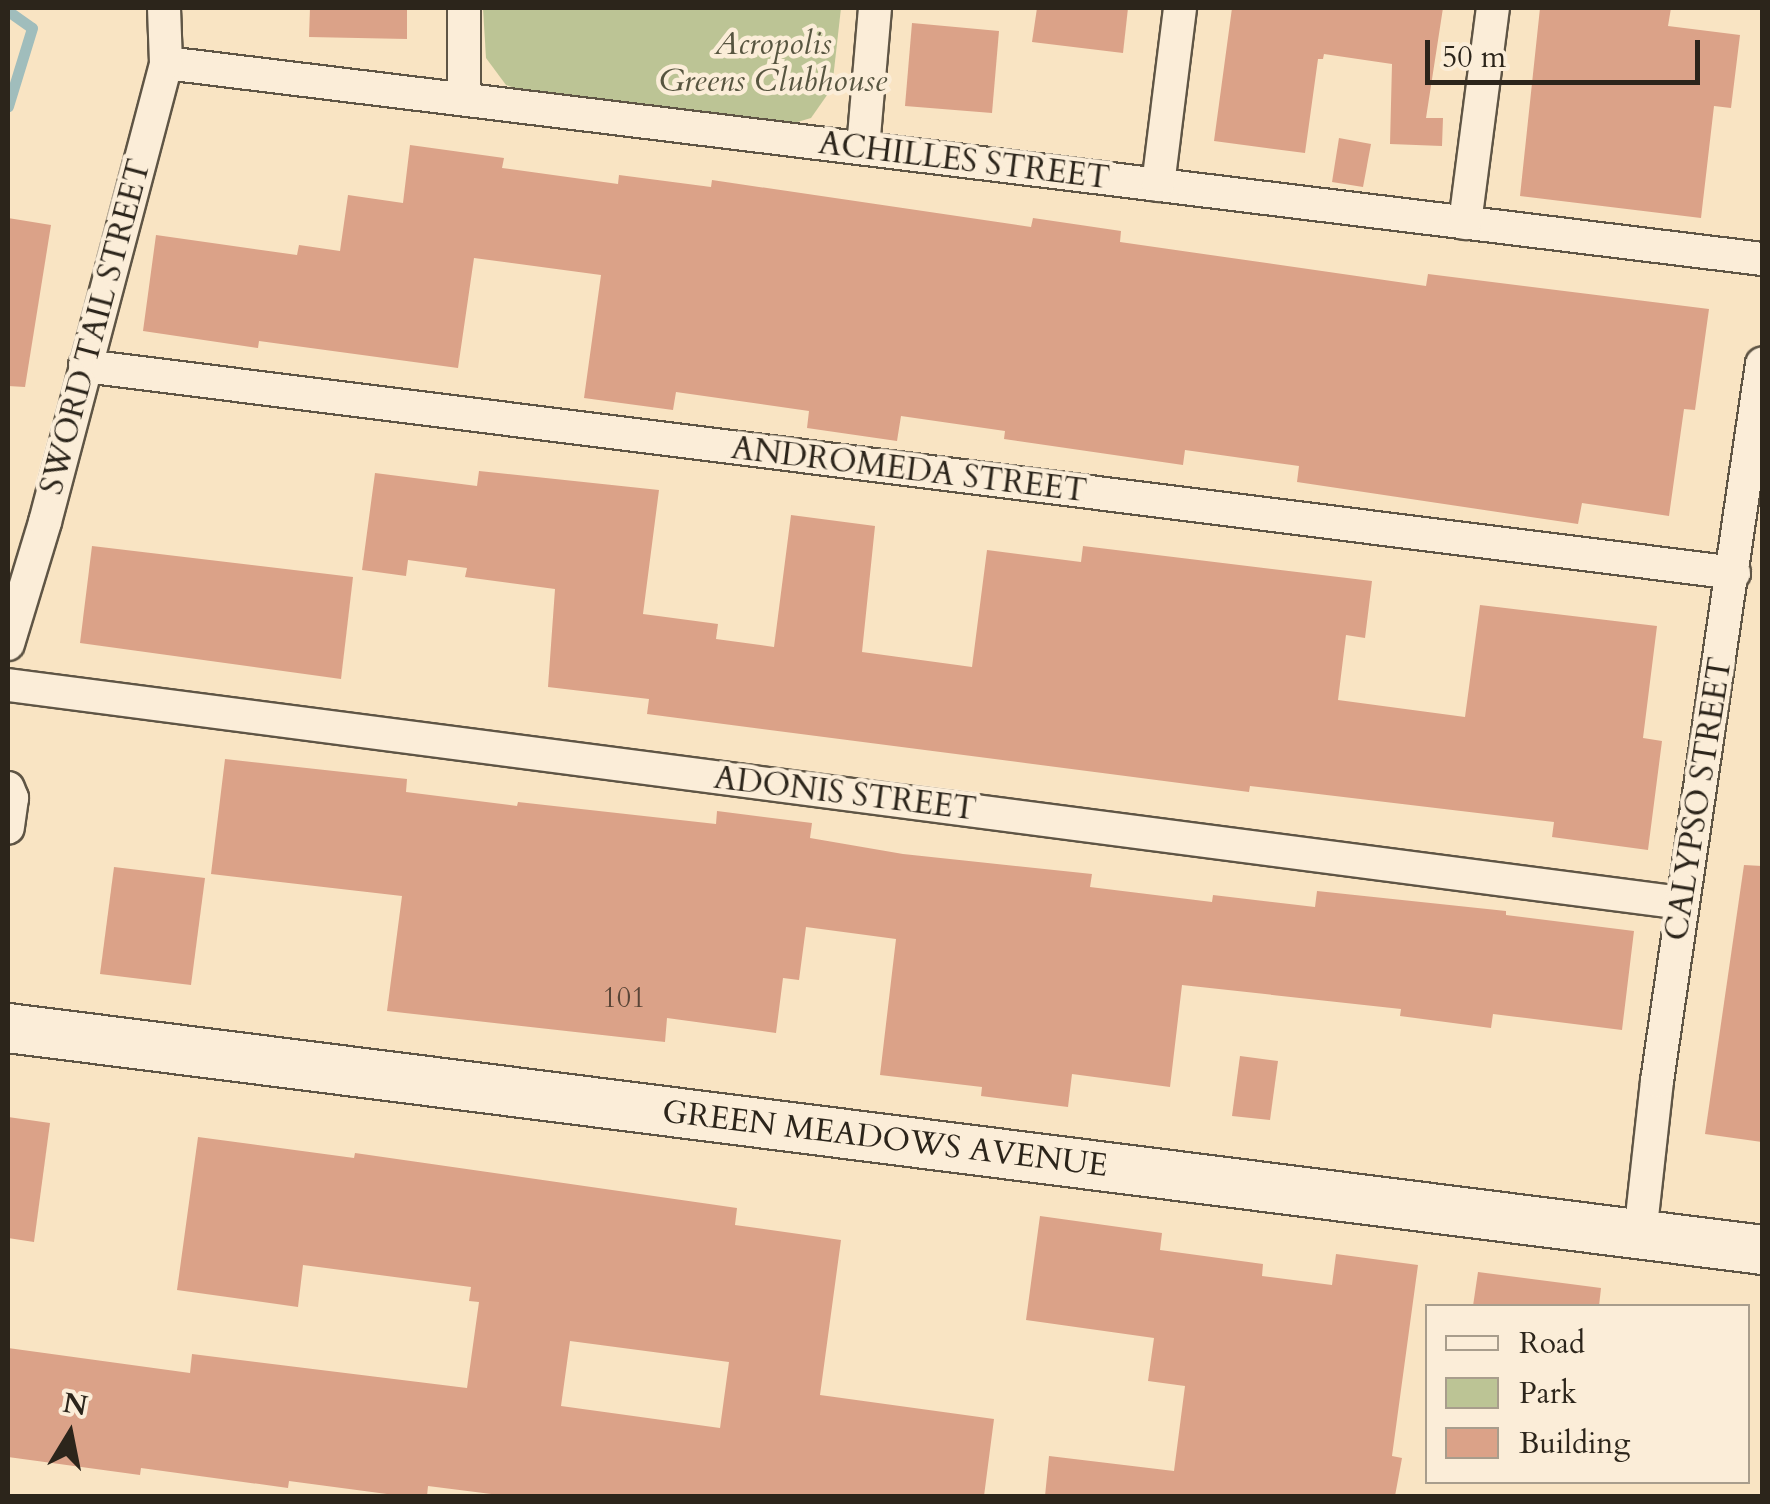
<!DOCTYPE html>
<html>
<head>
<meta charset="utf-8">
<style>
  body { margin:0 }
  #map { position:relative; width:1770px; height:1504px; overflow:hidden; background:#f9e4c3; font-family:Cardo,serif }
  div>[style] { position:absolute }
  .green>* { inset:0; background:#bcc495 }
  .stream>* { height:11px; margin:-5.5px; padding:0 5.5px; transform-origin:5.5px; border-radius:5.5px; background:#a0bdbc }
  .building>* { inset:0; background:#dba288 }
  .roads { filter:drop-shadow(2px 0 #5f5545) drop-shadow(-2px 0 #5f5545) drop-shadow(0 2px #5f5545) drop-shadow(0 -2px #5f5545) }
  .street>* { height:32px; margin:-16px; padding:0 16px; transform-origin:16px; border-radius:16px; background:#fbedd8 }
  .secondary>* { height:48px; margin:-24px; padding:0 24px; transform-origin:24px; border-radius:24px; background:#fbedd8 }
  span { translate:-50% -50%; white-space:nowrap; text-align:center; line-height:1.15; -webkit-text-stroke:9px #fbedd8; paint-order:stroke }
  .number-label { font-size:28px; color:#584436 }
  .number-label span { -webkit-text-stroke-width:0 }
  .park-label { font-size:32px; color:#575540; font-style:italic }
  .street-label { font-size:32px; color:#2c251b }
  .frame { position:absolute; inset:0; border:10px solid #2c251b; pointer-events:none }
  .legend { position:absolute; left:1425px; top:1304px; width:325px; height:180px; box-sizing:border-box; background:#fbedd8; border:2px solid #a89d8c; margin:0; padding:12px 18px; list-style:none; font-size:30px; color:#2c251b }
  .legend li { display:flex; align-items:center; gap:20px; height:50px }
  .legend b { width:50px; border:2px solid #a89d8c }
  .north { position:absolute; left:20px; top:1384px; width:100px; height:100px; -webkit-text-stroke:8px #fbedd8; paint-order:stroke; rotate:10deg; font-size:28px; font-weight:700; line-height:40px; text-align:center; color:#2c251b }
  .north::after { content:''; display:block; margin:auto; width:35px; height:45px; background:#2c251b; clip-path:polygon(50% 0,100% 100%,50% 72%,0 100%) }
  .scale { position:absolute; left:1425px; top:40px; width:275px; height:45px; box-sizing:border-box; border:5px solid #2c251b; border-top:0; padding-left:12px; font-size:30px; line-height:35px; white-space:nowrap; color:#2c251b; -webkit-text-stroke:8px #fbedd8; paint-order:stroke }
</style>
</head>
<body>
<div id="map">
  <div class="green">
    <i style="clip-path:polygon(483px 8px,841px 8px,832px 88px,811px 118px,794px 123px,529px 93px,506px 85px,486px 58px)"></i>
  </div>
  <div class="stream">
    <i style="left:8px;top:11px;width:29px;rotate:35deg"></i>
    <i style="left:32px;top:28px;width:82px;rotate:107.1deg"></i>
  </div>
  <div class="building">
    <i style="clip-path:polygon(310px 8px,407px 8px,407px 39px,309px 37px)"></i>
    <i style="clip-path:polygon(1037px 8px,1128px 8px,1123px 53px,1032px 42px)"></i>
    <i style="clip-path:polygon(1232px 8px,1443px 8px,1426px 118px,1443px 118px,1442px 146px,1390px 144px,1392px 64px,1324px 54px,1323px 59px,1318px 59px,1305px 153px,1214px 141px)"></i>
    <i style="clip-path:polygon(1540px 8px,1671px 8px,1668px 26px,1740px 35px,1731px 108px,1714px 106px,1701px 218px,1520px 196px)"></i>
    <i style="clip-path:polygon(912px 23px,999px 31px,992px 113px,905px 106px)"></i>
    <i style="clip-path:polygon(1339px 138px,1371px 144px,1363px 187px,1332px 182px)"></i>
    <i style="clip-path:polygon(410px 145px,504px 158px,502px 168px,618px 184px,619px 175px,711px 187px,712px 180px,1031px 227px,1033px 218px,1121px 231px,1120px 242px,1426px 286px,1428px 274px,1709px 309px,1695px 410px,1684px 409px,1669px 516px,1582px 503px,1578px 524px,1297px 482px,1299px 466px,1185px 450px,1183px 465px,1004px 439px,1005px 431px,901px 416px,897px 441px,807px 428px,809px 411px,676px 392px,673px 410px,584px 398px,601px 275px,474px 258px,458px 368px,259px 341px,258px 348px,143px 331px,156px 235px,297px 255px,299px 245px,340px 251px,348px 195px,403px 203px)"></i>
    <i style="clip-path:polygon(8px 218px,51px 225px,25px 387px,8px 386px)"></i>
    <i style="clip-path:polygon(479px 471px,659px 490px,643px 614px,718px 624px,716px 639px,774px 647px,791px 515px,875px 526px,862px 652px,972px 667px,987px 550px,1081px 562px,1083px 546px,1372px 581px,1365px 638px,1346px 635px,1338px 700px,1465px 717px,1480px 605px,1657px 626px,1643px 738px,1662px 741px,1648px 850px,1552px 837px,1554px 822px,1250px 786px,1249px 792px,647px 714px,649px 699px,548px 687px,555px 589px,465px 577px,467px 568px,408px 560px,406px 576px,362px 570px,375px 473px,477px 486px)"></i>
    <i style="clip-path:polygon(92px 546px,353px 577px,341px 679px,80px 643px)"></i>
    <i style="clip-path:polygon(225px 759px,407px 779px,406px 792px,517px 806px,518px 802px,716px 824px,717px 811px,812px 823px,810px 838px,903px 854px,1092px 874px,1090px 887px,1212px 902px,1213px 895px,1315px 907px,1317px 891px,1506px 911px,1506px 915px,1634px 931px,1622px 1030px,1493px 1014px,1491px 1028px,1400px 1016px,1401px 1009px,1182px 985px,1170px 1087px,1072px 1074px,1068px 1107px,981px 1096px,982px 1087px,880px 1075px,896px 939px,806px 927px,799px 980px,783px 978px,776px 1033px,667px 1018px,665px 1042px,387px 1011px,402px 896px,211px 874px)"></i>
    <i style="clip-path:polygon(1744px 865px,1762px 866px,1762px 1142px,1705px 1134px)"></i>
    <i style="clip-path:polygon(114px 867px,205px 878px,191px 985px,100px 974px)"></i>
    <i style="clip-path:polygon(1240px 1056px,1278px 1061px,1270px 1120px,1232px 1116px)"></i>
    <i style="clip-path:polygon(8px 1117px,50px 1123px,34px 1242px,8px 1238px)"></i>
    <i style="clip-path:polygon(evenodd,198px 1137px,354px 1158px,355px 1153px,737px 1208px,735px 1225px,841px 1240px,820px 1395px,994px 1419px,984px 1496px,507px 1496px,428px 1486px,427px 1496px,402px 1496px,289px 1481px,288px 1488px,141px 1468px,140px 1475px,8px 1457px,8px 1348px,190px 1373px,192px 1354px,467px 1388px,479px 1302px,469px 1301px,471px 1287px,303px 1265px,298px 1307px,177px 1290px,198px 1137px,570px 1341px,729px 1362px,720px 1428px,561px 1406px,570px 1341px)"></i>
    <i style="clip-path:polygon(1040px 1216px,1162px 1233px,1160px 1250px,1263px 1264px,1262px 1276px,1332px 1285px,1336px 1254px,1418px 1265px,1392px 1456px,1402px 1458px,1395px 1496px,1045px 1496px,1049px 1456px,1174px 1471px,1185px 1386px,1148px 1381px,1154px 1338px,1026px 1320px)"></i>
    <i style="clip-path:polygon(1478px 1272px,1601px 1288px,1599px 1306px,1473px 1306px)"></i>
  </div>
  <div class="roads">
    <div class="street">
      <i style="left:464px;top:8px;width:91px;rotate:90deg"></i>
      <i style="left:166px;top:63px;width:1608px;rotate:7deg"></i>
      <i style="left:863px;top:148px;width:141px;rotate:-85.1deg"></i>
      <i style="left:1158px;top:185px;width:178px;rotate:-82.9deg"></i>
      <i style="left:1465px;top:223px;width:217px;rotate:-82.6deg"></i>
      <i style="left:85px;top:366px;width:1662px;rotate:7.15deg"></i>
      <i style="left:8px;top:644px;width:127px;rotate:-73.1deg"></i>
      <i style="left:45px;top:522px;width:475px;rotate:-75.2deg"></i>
      <i style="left:166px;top:63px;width:55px;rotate:-92.1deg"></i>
      <i style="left:8px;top:685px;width:1688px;rotate:7.42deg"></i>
      <i style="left:8px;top:788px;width:11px;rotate:68deg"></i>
      <i style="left:12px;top:798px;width:30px;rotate:98deg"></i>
      <i style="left:1640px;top:1235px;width:155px;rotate:-83.7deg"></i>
      <i style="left:1657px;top:1081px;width:725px;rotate:-81.67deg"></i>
    </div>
    <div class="secondary">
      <i style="left:8px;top:1028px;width:1768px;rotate:7.21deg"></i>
    </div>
  </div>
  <div class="number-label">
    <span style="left:624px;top:998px">101</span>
  </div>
  <div class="park-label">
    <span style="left:773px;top:63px">Acropolis<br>Greens Clubhouse</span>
  </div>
  <div class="street-label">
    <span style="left:964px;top:161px;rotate:7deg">ACHILLES STREET</span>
    <span style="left:96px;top:327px;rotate:-75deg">SWORD TAIL STREET</span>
    <span style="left:909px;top:470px;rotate:7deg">ANDROMEDA STREET</span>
    <span style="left:845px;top:794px;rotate:7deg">ADONIS STREET</span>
    <span style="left:1699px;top:799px;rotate:-81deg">CALYPSO STREET</span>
    <span style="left:885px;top:1139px;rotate:7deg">GREEN MEADOWS AVENUE</span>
  </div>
  <div class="frame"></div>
  <ul class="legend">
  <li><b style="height:12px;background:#fbedd8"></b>Road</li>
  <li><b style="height:28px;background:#bcc495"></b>Park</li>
  <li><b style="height:28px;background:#dba288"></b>Building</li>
  </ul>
  <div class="north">N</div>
  <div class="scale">50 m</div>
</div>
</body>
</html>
